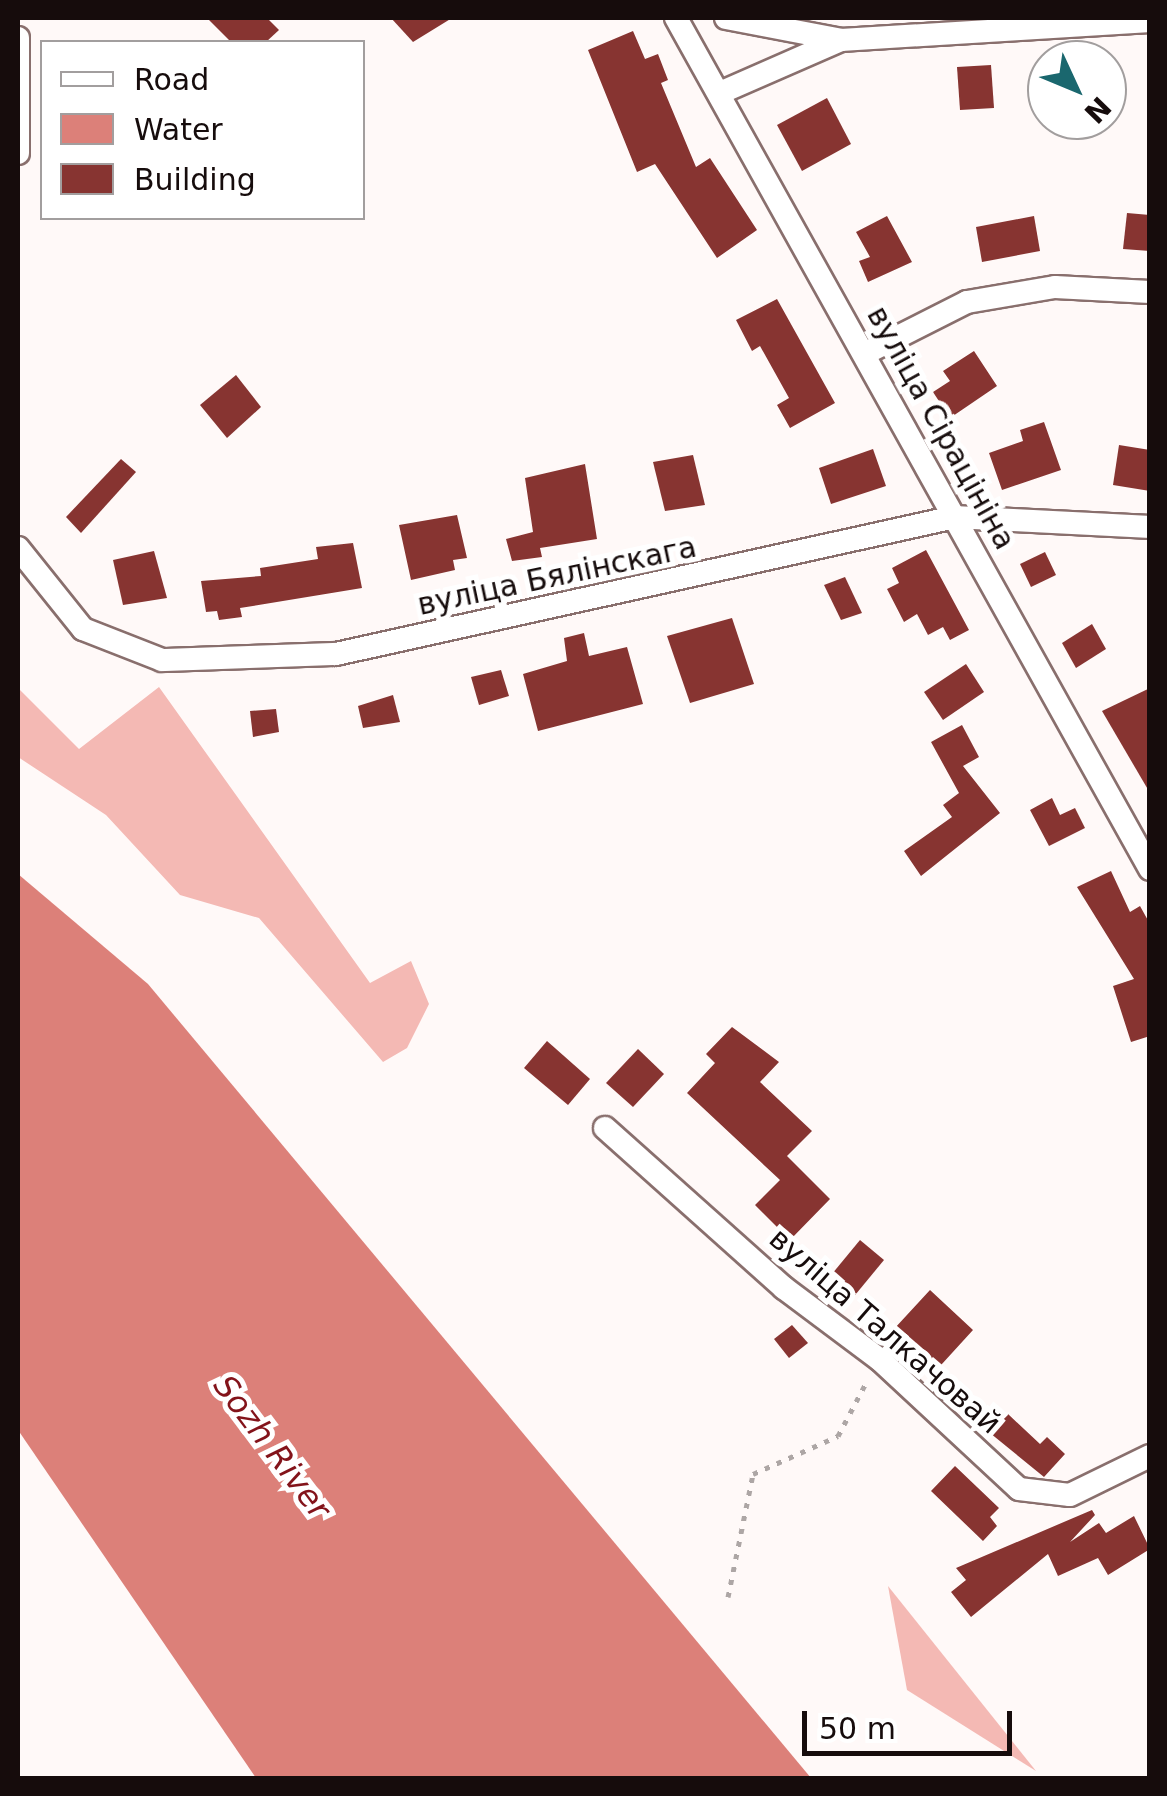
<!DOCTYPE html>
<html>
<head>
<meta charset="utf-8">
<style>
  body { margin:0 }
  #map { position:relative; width:1167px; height:1796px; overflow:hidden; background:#fff9f8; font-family:"DejaVu Sans",sans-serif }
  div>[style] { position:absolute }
  .forest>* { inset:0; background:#f4b9b4 }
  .water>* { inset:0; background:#dc8079 }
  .building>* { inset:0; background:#873431 }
  .path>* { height:5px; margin-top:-2.5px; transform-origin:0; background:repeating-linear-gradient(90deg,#ada6a5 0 5px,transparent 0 13px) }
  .roads { filter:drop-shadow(2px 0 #896f6d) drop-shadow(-2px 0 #896f6d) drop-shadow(0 2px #896f6d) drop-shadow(0 -2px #896f6d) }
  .street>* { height:22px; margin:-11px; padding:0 11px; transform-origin:11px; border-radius:11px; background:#fff }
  span { translate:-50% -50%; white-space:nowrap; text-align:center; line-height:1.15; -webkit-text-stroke:10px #fff; paint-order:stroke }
  .street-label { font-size:30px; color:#160c0c }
  .water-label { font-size:32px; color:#83131a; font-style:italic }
  .frame { position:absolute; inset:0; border:20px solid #160c0c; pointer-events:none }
  .legend { position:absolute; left:40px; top:40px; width:325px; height:180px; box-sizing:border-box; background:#fff; border:2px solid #a29e9e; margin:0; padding:12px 18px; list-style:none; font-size:30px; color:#160c0c }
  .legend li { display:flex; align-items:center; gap:20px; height:50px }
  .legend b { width:50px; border:2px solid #a29e9e }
  .north { position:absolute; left:1027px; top:40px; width:100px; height:100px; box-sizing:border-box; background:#fff; border:2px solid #a29e9e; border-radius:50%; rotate:134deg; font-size:28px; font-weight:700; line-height:40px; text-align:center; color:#160c0c }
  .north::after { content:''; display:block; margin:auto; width:35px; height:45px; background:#1a676e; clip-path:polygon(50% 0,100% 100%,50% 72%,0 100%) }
  .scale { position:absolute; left:802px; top:1711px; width:210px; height:45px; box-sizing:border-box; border:5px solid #160c0c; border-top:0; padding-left:12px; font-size:30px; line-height:35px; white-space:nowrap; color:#160c0c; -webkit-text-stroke:8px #fff; paint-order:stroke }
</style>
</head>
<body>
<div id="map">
  <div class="forest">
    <i style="clip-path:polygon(159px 687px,370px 983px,411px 961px,429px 1004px,407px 1048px,383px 1062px,259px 918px,180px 895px,106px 815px,18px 757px,18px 688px,79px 749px)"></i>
    <i style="clip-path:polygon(888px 1586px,1036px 1771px,907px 1690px)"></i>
  </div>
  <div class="water">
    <i style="clip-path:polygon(18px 874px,148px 984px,811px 1778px,256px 1778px,18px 1430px)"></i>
  </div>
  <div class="building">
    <i style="clip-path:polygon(207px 18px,267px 18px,279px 30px,266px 42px,231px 42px)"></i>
    <i style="clip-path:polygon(391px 18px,452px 18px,413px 42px)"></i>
    <i style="clip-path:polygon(633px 31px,645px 59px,658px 54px,668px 80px,661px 83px,696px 167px,710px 158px,757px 230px,717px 258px,655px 164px,637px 172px,588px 50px)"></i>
    <i style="clip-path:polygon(991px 65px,994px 108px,960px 110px,957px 67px)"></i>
    <i style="clip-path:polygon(827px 98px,851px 144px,802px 171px,777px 125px)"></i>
    <i style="clip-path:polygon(1127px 213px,1150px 215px,1150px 251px,1123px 249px)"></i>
    <i style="clip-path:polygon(887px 216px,912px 262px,868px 282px,859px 261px,870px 257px,856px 232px)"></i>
    <i style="clip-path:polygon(1034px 216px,1040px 251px,982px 262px,976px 227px)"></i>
    <i style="clip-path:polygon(777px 299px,835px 403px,790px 428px,777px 405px,789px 398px,760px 346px,752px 351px,736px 320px)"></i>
    <i style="clip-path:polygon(974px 351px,997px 386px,950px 418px,933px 392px,950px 381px,943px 371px)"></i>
    <i style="clip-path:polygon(236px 375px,261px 407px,227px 438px,200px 405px)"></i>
    <i style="clip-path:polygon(1044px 422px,1061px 470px,1002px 490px,989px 453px,1023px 441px,1020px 430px)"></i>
    <i style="clip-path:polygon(1119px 445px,1150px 450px,1150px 491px,1113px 485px)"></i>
    <i style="clip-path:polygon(873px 449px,886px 486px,831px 504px,819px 468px)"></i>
    <i style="clip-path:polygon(693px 455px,705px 505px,665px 511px,653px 462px)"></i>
    <i style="clip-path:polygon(121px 459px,136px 472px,81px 533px,66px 517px)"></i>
    <i style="clip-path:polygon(585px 464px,597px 539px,540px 548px,542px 557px,512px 561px,506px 539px,533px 532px,525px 478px)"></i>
    <i style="clip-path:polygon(457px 515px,467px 558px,453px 560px,455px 570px,411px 580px,399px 525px)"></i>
    <i style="clip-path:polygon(353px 543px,362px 588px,240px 608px,242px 617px,219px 620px,217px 611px,206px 612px,201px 581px,261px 576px,260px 568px,318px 559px,316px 547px)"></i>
    <i style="clip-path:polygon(926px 550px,969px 630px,950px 640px,943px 627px,928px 635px,917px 614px,904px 622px,887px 589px,899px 583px,892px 568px)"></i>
    <i style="clip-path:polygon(154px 551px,167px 598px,123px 605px,113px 560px)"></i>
    <i style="clip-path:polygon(1045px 552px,1056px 575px,1031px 587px,1020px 564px)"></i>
    <i style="clip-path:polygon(845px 577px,862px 613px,841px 620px,824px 585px)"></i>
    <i style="clip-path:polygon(732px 618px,754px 684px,690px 703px,667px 636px)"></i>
    <i style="clip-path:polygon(1092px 624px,1106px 649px,1076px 668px,1062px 643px)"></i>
    <i style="clip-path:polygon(584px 633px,589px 656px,627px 647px,643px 704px,538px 731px,523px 674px,567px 661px,564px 638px)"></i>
    <i style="clip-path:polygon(966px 664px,984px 692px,943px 720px,924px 692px)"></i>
    <i style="clip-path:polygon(501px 670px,509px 696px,479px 705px,471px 677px)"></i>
    <i style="clip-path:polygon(1150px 688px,1150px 793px,1102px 711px)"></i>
    <i style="clip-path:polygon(393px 695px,400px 722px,363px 728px,358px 706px)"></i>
    <i style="clip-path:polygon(276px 709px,279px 732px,253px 737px,250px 711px)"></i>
    <i style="clip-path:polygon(962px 725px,979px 757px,963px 766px,1000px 813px,921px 876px,904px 851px,952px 817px,943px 805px,959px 793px,931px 742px)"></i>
    <i style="clip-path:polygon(1052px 798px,1060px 815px,1075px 808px,1085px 828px,1049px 846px,1030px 810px)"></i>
    <i style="clip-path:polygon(1111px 871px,1130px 912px,1140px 906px,1150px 924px,1150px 1036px,1131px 1042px,1113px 986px,1134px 979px,1077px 887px)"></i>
    <i style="clip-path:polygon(732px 1027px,779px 1062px,760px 1082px,812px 1131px,787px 1156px,830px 1199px,790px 1240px,755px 1205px,780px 1180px,687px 1093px,715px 1063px,706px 1054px)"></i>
    <i style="clip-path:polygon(547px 1041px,590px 1079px,568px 1105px,524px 1068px)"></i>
    <i style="clip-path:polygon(638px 1049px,664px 1074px,633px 1107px,606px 1083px)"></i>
    <i style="clip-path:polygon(860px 1240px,884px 1260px,851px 1300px,827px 1280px)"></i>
    <i style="clip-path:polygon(930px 1290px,973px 1330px,931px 1376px,914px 1360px,921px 1353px,894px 1329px)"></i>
    <i style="clip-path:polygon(792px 1325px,808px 1343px,789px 1358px,774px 1339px)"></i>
    <i style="clip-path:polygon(1008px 1414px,1040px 1444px,1047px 1437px,1065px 1454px,1044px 1477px,990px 1433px)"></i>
    <i style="clip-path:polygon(955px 1466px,999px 1508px,990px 1517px,997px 1526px,983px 1541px,931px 1491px)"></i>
    <i style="clip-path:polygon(1092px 1510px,1095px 1515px,1070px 1542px,1099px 1523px,1106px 1533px,1134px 1516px,1150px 1549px,1108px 1575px,1098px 1558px,1058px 1576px,1048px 1554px,971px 1617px,951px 1592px,966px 1580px,956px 1568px)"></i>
  </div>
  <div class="path">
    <i style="left:728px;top:1597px;width:126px;rotate:-78.5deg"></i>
    <i style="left:753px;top:1474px;width:93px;rotate:-24.1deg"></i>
    <i style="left:838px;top:1436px;width:64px;rotate:-62.2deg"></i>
  </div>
  <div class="roads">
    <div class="street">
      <i style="left:676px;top:18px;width:974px;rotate:60.88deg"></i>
      <i style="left:726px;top:18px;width:117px;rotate:10.8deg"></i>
      <i style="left:18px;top:38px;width:115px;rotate:90deg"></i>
      <i style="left:722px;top:92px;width:130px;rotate:-23.6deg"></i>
      <i style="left:841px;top:40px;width:310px;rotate:-3.5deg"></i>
      <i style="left:866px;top:353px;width:113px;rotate:-26.8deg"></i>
      <i style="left:967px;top:302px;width:89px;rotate:-9.7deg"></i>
      <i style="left:1055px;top:287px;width:95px;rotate:3deg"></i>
      <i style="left:18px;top:548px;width:104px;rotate:51.3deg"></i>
      <i style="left:83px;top:629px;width:85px;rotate:21.4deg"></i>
      <i style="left:162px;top:660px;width:174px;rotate:-2deg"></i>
      <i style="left:336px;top:654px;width:634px;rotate:-12.48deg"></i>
      <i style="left:955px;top:517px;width:195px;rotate:2.9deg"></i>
      <i style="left:605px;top:1128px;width:240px;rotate:41.8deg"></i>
      <i style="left:784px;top:1288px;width:119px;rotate:36.8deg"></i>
      <i style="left:879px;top:1359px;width:191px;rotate:42.9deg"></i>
      <i style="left:1019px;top:1489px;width:51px;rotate:6.7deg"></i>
      <i style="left:1070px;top:1495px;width:89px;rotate:-26deg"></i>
    </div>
  </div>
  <div class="street-label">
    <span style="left:941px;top:428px;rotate:61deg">вуліца Сірацініна</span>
    <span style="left:557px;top:576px;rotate:-12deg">вуліца Бялінскага</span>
    <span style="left:885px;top:1331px;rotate:41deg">вуліца Талкачовай</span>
  </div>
  <div class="water-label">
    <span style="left:272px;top:1447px;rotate:53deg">Sozh River</span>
  </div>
  <div class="frame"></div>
  <ul class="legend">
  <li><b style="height:12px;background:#fff"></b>Road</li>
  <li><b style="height:28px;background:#dc8079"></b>Water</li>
  <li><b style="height:28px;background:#873431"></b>Building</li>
  </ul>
  <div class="north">N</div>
  <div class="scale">50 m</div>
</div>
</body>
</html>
